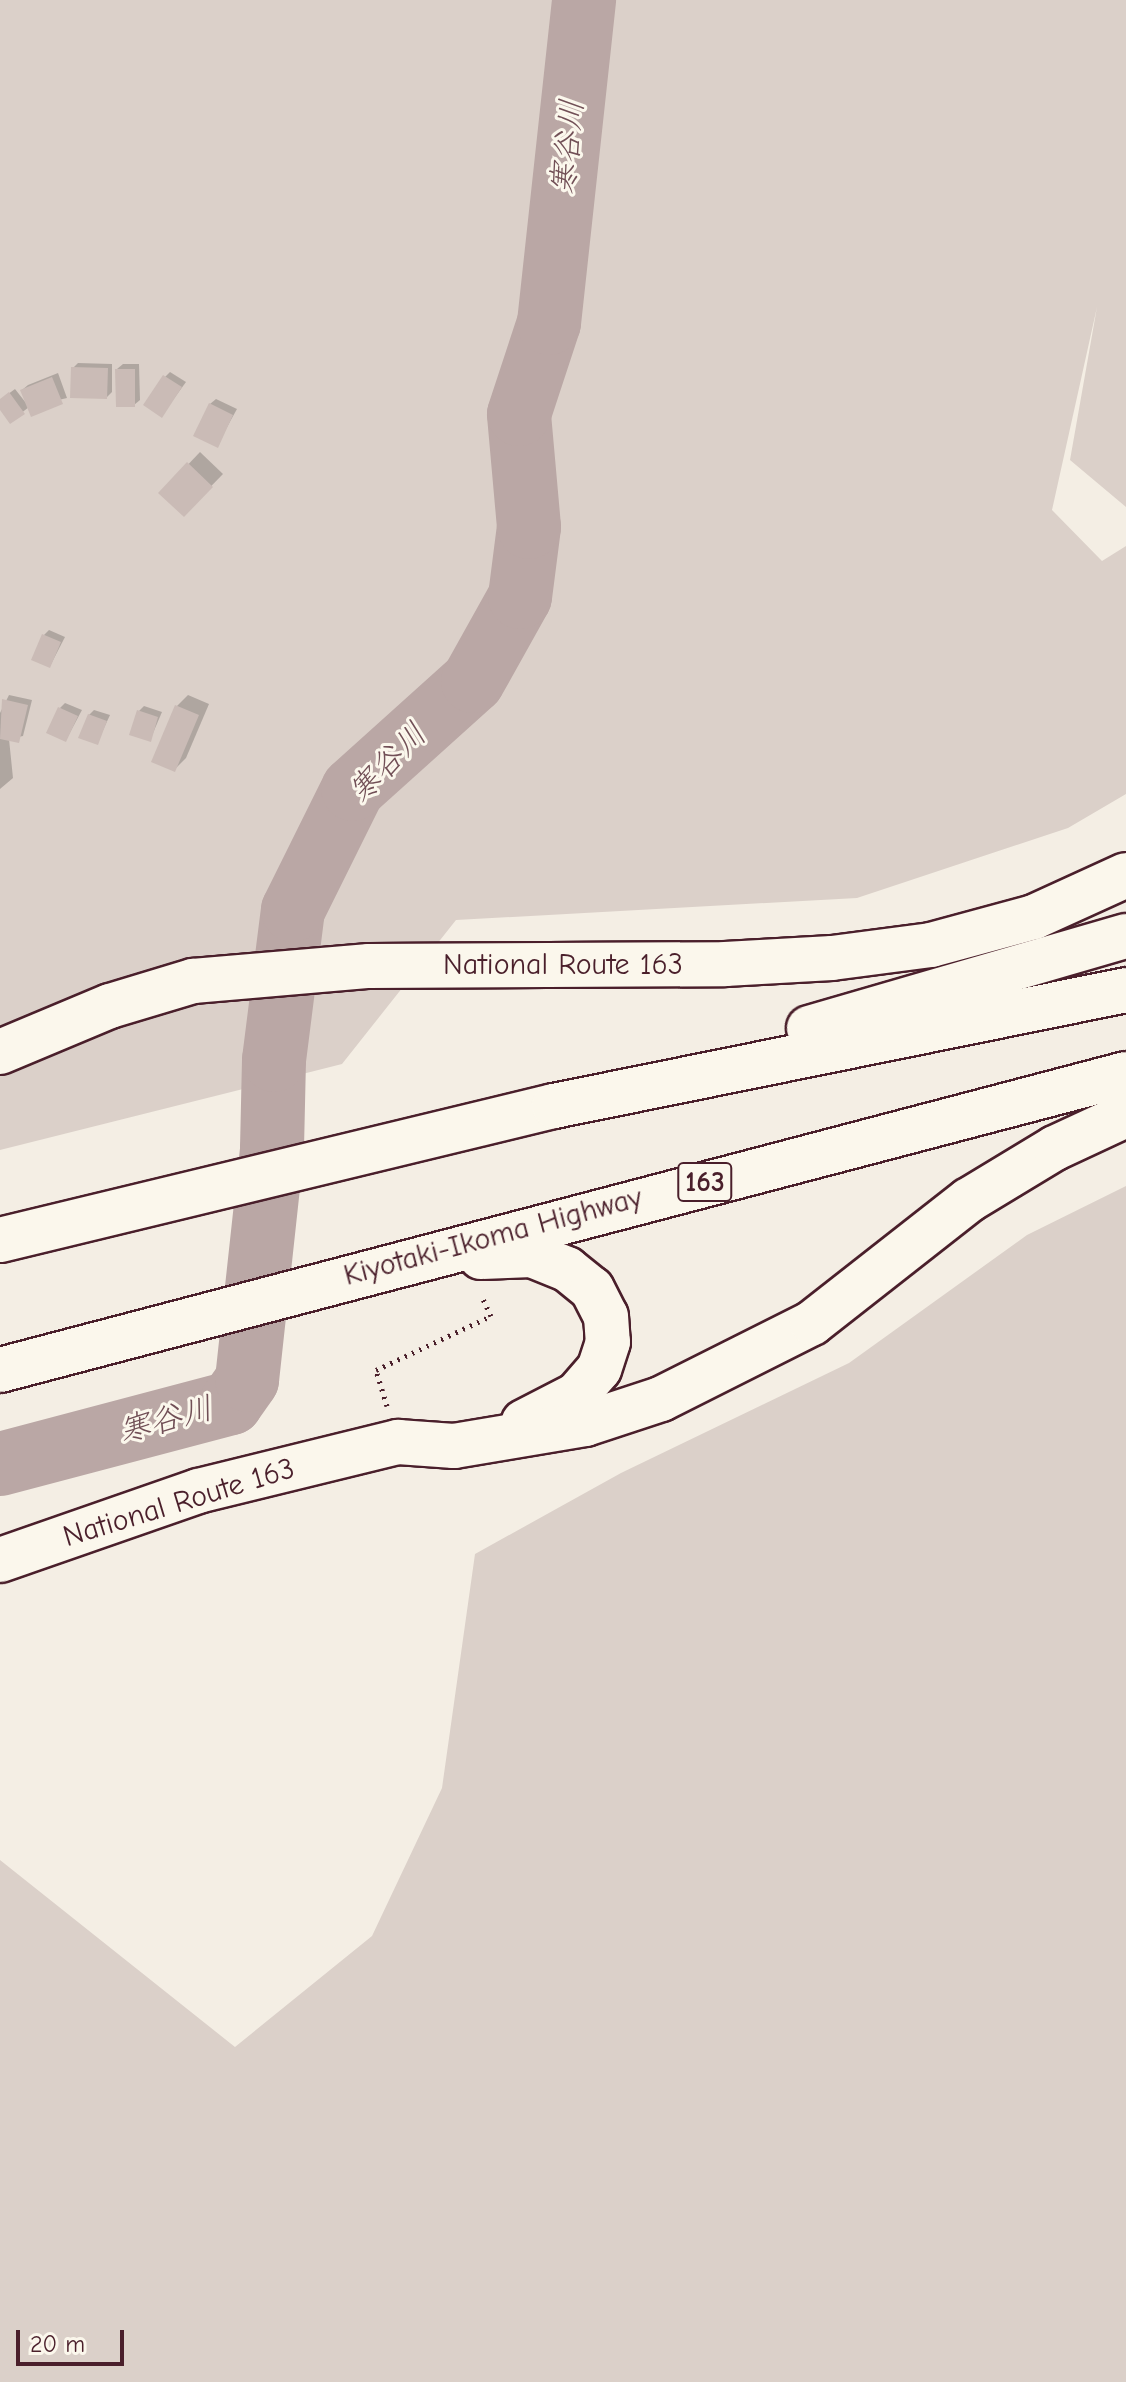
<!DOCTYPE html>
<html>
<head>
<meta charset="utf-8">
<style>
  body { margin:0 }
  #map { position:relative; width:1126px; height:2382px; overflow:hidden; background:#f4eee4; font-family:"Comic Neue","Klee One",sans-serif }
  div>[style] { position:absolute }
  .green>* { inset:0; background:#dbd0c9 }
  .shadow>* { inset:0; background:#0003 }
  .river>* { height:64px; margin:-32px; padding:0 32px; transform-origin:32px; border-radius:32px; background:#baa7a5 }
  .building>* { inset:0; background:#cabbb6 }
  .path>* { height:5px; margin-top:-2.5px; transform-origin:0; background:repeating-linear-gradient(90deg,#4a1f2b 0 2px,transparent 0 8px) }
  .roads { filter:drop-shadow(2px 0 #4a1f2b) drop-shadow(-2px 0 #4a1f2b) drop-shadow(0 2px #4a1f2b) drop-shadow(0 -2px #4a1f2b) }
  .trunk>* { height:44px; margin:-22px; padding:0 22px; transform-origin:22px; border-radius:22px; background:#fbf7ec }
  span { translate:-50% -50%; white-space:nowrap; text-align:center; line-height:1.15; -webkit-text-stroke:6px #fbf7ec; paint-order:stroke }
  .shield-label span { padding:2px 6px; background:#fbf7ec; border:2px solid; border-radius:6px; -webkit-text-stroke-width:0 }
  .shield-label { font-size:28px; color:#4a1f2b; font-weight:700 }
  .street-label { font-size:30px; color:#4a1f2b }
  .water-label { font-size:32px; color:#714f56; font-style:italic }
  .scale { position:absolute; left:16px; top:2330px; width:108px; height:36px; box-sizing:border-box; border:4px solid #4a1f2b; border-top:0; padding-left:10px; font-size:24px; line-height:28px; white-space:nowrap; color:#4a1f2b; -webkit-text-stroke:6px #fbf7ec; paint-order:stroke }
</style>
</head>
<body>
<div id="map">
  <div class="green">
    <i style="clip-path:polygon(0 0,1126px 0,1126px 507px,1070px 460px,1097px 307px,1052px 510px,1102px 561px,1126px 546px,1126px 794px,1068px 828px,857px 898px,456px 920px,342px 1064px,0 1150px)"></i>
    <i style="clip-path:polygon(1126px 1186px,1126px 2382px,0 2382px,0 1860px,235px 2047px,372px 1936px,442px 1788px,475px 1554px,621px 1473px,849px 1363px,1027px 1235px)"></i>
  </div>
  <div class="shadow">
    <i style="clip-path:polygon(78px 363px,112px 364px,112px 392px,107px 397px,73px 368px)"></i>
    <i style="clip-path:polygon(123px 364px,139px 364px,140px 400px,134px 405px,117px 369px)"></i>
    <i style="clip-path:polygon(170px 372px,186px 382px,162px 415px,165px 377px)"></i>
    <i style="clip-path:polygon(58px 373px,67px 398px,29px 407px,11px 421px,0 400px,15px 389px,26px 403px,22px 390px,28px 385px)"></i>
    <i style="clip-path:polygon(216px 399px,237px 409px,217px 445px,210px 404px)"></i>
    <i style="clip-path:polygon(200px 452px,223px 474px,184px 514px,161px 493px)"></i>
    <i style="clip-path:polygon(49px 630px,65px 637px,50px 666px,44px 635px)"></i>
    <i style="clip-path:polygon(9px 695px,32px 700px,23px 736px,9px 739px,13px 778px,0 789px,0 713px)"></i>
    <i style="clip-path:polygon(188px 695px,209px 704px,186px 758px,175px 769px,177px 706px)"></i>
    <i style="clip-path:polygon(65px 703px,82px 710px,66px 740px,60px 708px)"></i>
    <i style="clip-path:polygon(144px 706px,162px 712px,150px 740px,138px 712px)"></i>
    <i style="clip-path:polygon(94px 710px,110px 715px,97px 743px,89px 715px)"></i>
  </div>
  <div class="river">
    <i style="left:0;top:1464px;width:239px;rotate:-14.8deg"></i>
    <i style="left:231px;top:1403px;width:28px;rotate:-55deg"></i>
    <i style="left:247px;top:1380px;width:233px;rotate:-83.8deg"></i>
    <i style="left:272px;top:1148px;width:88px;rotate:-88.7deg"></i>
    <i style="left:274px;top:1060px;width:151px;rotate:-82.8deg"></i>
    <i style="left:293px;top:910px;width:135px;rotate:-63.6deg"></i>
    <i style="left:353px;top:789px;width:161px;rotate:-42deg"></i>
    <i style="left:473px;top:681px;width:96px;rotate:-60.8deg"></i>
    <i style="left:520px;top:597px;width:71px;rotate:-82.7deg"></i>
    <i style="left:529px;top:527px;width:113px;rotate:-95.1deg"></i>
    <i style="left:519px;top:414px;width:96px;rotate:-71.8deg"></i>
    <i style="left:549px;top:323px;width:325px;rotate:-83.8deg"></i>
  </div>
  <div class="building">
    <i style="clip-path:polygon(71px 367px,108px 368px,107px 399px,70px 398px)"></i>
    <i style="clip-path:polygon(115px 369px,135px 369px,135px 407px,116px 407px)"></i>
    <i style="clip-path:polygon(163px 375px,182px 387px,162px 418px,143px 405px)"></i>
    <i style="clip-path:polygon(52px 377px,63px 404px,31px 417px,20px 390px)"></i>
    <i style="clip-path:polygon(9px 392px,25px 414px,10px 424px,0 410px,0 399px)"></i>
    <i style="clip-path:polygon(209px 403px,233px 415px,218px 448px,193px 436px)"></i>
    <i style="clip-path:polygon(187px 462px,213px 487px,184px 517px,158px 493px)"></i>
    <i style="clip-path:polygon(42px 634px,61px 642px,50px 668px,31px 660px)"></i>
    <i style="clip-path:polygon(2px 699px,28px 705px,19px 743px,0 739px)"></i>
    <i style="clip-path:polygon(175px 705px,199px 715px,175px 772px,151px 762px)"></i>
    <i style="clip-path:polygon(58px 707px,78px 716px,66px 742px,46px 733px)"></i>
    <i style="clip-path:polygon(137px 710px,158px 717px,151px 742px,129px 735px)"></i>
    <i style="clip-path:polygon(88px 714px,107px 721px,98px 745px,78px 738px)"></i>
  </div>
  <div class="path">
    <i style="left:387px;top:1406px;width:38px;rotate:-107deg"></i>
    <i style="left:376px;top:1370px;width:127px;rotate:-25.2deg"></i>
    <i style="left:491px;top:1316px;width:21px;rotate:-115deg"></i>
  </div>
  <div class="roads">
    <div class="trunk">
      <i style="left:809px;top:1028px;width:330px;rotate:-16.2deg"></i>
      <i style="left:0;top:1052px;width:119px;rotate:-22.7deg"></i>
      <i style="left:110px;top:1006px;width:87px;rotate:-16.8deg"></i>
      <i style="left:193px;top:981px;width:177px;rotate:-4.9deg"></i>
      <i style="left:369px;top:966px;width:356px;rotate:-0.3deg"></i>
      <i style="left:725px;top:964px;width:107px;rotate:-3.2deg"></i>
      <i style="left:832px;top:958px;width:100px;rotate:-7.5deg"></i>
      <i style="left:931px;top:945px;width:107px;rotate:-15.2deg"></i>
      <i style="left:1034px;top:917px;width:101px;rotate:-24.5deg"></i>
      <i style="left:0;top:1240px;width:570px;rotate:-13.6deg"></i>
      <i style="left:554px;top:1106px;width:584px;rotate:-11.46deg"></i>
      <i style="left:481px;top:1257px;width:51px;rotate:-2.2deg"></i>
      <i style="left:532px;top:1255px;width:38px;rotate:22deg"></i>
      <i style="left:567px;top:1269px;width:32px;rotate:39deg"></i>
      <i style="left:592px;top:1289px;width:30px;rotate:63deg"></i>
      <i style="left:606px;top:1316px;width:26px;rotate:86deg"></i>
      <i style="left:608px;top:1342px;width:28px;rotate:108deg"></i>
      <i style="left:599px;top:1369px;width:35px;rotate:131deg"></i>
      <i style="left:576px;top:1395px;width:59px;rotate:152.6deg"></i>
      <i style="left:0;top:1370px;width:1164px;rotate:-14.73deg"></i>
      <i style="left:0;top:1560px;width:210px;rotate:-19.2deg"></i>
      <i style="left:198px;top:1491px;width:206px;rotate:-13.8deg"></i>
      <i style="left:398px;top:1442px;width:56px;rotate:4.1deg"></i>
      <i style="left:454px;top:1446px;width:133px;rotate:-9.5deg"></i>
      <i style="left:585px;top:1424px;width:80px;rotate:-18.2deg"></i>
      <i style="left:661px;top:1399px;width:169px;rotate:-26.7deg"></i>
      <i style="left:812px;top:1323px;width:199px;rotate:-38.1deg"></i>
      <i style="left:969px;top:1200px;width:100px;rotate:-31.2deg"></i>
      <i style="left:1055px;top:1148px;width:78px;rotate:-24.9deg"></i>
    </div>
  </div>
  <div class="shield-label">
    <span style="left:705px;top:1182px">163</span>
  </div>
  <div class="street-label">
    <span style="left:563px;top:965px">National Route 163</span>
    <span style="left:493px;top:1237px;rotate:-15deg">Kiyotaki-Ikoma Highway</span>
    <span style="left:179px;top:1503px;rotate:-17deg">National Route 163</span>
  </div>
  <div class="water-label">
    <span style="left:568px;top:147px;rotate:-84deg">寒谷川</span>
    <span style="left:388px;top:763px;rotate:-46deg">寒谷川</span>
    <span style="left:166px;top:1420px;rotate:-15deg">寒谷川</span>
  </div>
  <div class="scale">20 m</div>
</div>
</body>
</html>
